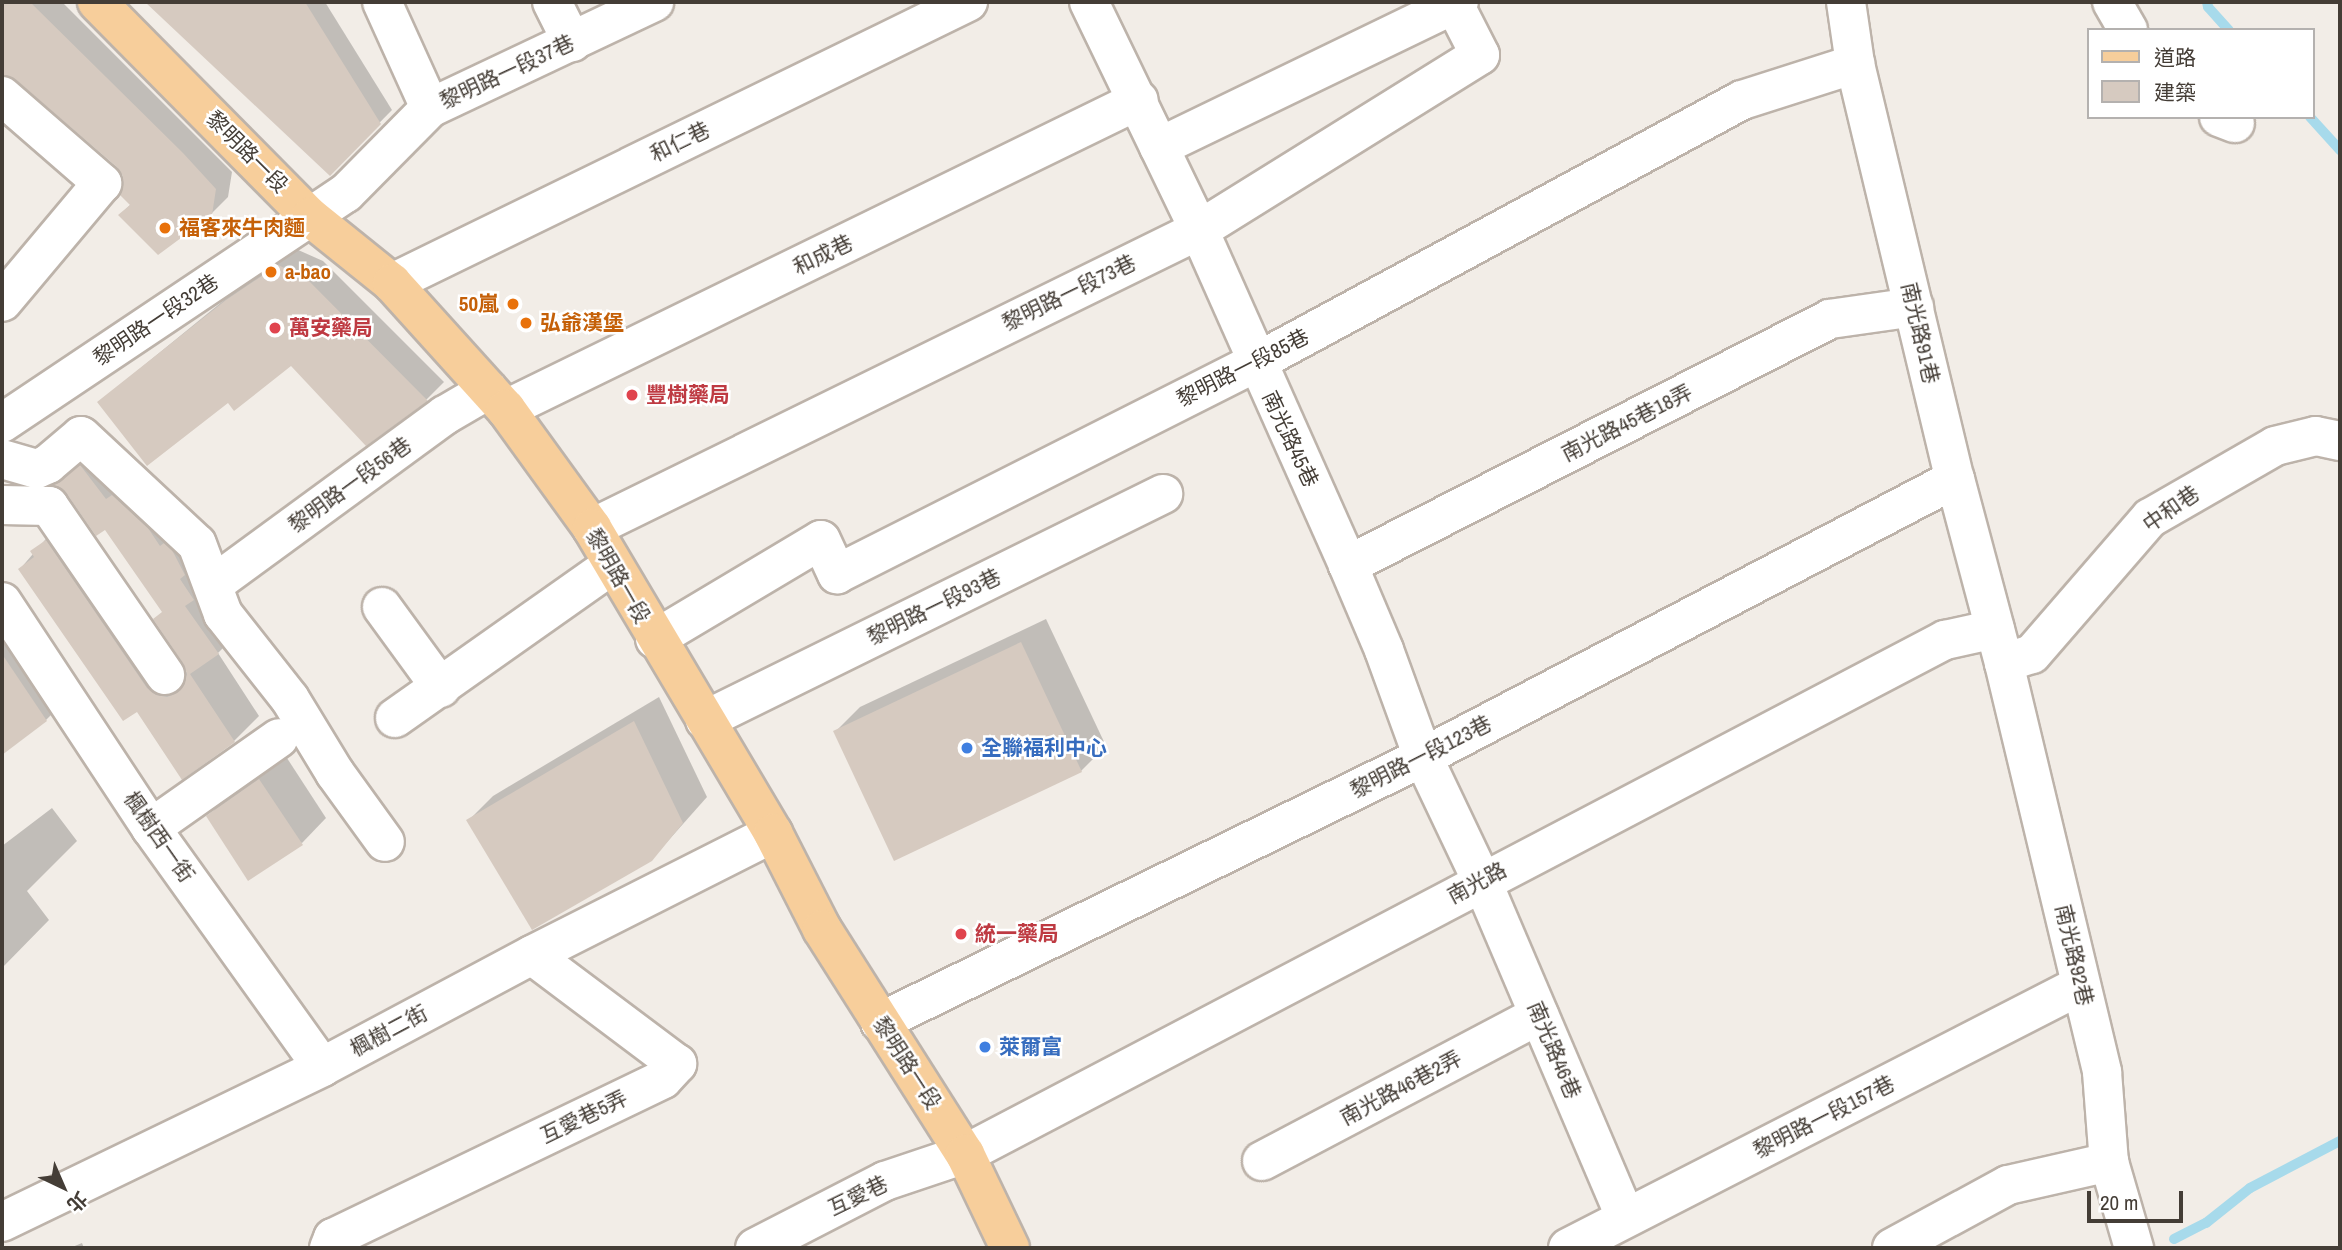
<!DOCTYPE html>
<html>
<head>
<meta charset="utf-8">
<style>
  body { margin:0 }
  #map { position:relative; width:2342px; height:1250px; overflow:hidden; background:#f2ede7; font-family:"Archivo Narrow","Noto Sans TC",sans-serif }
  div>[style] { position:absolute }
  .shadow>* { inset:0; background:#0003 }
  .stream>* { height:10px; margin:-5px; padding:0 5px; transform-origin:5px; border-radius:5px; background:#a7daeb }
  .building>* { inset:0; background:#d6cac0 }
  .roads { filter:drop-shadow(2px 0 #bdb3aa) drop-shadow(-2px 0 #bdb3aa) drop-shadow(0 2px #bdb3aa) drop-shadow(0 -2px #bdb3aa) }
  .minor>* { height:38px; margin:-19px; padding:0 19px; transform-origin:19px; border-radius:19px; background:#fff }
  .major>* { height:38px; margin:-19px; padding:0 19px; transform-origin:19px; border-radius:19px; background:#f7ce9b }
  .dots>* { width:19px; height:19px; translate:-50% -50%; box-sizing:border-box; border:4px solid #fff; border-radius:50% }
  span { translate:-50% -50%; white-space:nowrap; text-align:center; line-height:1.15; -webkit-text-stroke:5px #fff; paint-order:stroke }
  .street-label { font-size:21px; color:#443d36 }
  .food-label { font-size:21px; color:#c56008; font-weight:700 }
  .left { translate:0 -50%; text-align:left }
  .right { translate:-100% -50%; text-align:right }
  .health-label { font-size:21px; color:#be3a42; font-weight:700 }
  .shop-label { font-size:21px; color:#366cbe; font-weight:700 }
  .frame { position:absolute; inset:0; border:4px solid #443d36; pointer-events:none }
  .legend { position:absolute; left:2087px; top:28px; width:228px; height:91px; box-sizing:border-box; background:#fff; border:2px solid #b4b1af; margin:0; padding:9px 12px; list-style:none; font-size:21px; color:#443d36 }
  .legend li { display:flex; align-items:center; gap:14px; height:35px }
  .legend b { width:35px; border:2px solid #b4b1af }
  .north { position:absolute; left:28px; top:1152px; width:70px; height:70px; -webkit-text-stroke:5px #fff; paint-order:stroke; rotate:136deg; font-size:19px; font-weight:700; line-height:28px; text-align:center; color:#443d36 }
  .north::after { content:''; display:block; margin:auto; width:24px; height:32px; background:#443d36; clip-path:polygon(50% 0,100% 100%,50% 72%,0 100%) }
  .scale { position:absolute; left:2087px; top:1191px; width:96px; height:32px; box-sizing:border-box; border:4px solid #443d36; border-top:0; padding-left:9px; font-size:21px; line-height:24px; white-space:nowrap; color:#443d36; -webkit-text-stroke:5px #fff; paint-order:stroke }
</style>
</head>
<body>
<div id="map">
  <div class="shadow">
    <i style="clip-path:polygon(2px 2px,62px 2px,232px 172px,228px 197px,211px 214px,120px 215px,131px 204px,125px 176px,118px 166px,17px 78px,2px 73px)"></i>
    <i style="clip-path:polygon(147px 2px,325px 2px,392px 110px,330px 173px)"></i>
    <i style="clip-path:polygon(296px 249px,323px 261px,444px 382px,427px 399px,366px 443px,291px 364px,228px 400px,99px 402px,245px 283px)"></i>
    <i style="clip-path:polygon(106px 442px,243px 628px,218px 653px,259px 716px,234px 741px,137px 709px,20px 569px,57px 526px,181px 671px,188px 672px,163px 611px,105px 527px,57px 485px)"></i>
    <i style="clip-path:polygon(35px 617px,81px 685px,46px 720px,2px 753px,2px 632px)"></i>
    <i style="clip-path:polygon(1046px 619px,1106px 746px,1081px 771px,835px 732px,860px 707px)"></i>
    <i style="clip-path:polygon(659px 697px,707px 797px,651px 860px,468px 821px,493px 796px)"></i>
    <i style="clip-path:polygon(285px 755px,326px 818px,302px 843px,208px 816px,233px 792px)"></i>
    <i style="clip-path:polygon(52px 808px,77px 841px,27px 891px,49px 920px,2px 968px,2px 846px)"></i>
    <i style="clip-path:polygon(82px 1243px,84px 1248px,70px 1248px)"></i>
  </div>
  <div class="stream">
    <i style="left:2207px;top:2px;width:5px;rotate:79deg"></i>
    <i style="left:2208px;top:7px;width:31px;rotate:48deg"></i>
    <i style="left:2310px;top:117px;width:45px;rotate:47.7deg"></i>
    <i style="left:2174px;top:1239px;width:36px;rotate:-27deg"></i>
    <i style="left:2206px;top:1223px;width:56px;rotate:-38.5deg"></i>
    <i style="left:2250px;top:1188px;width:102px;rotate:-27.6deg"></i>
  </div>
  <div class="building">
    <i style="clip-path:polygon(2px 2px,30px 2px,183px 153px,216px 189px,212px 215px,158px 255px,118px 215px,130px 205px,120px 195px,123px 176px,117px 167px,16px 80px,2px 75px)"></i>
    <i style="clip-path:polygon(145px 2px,305px 2px,381px 124px,330px 176px)"></i>
    <i style="clip-path:polygon(278px 265px,306px 278px,428px 401px,366px 446px,291px 366px,234px 411px,228px 403px,147px 466px,97px 402px,226px 300px)"></i>
    <i style="clip-path:polygon(80px 465px,106px 499px,112px 495px,148px 528px,160px 546px,164px 543px,172px 550px,185px 575px,180px 579px,194px 600px,185px 606px,219px 654px,190px 674px,235px 742px,182px 780px,137px 712px,123px 721px,18px 569px,34px 557px,30px 551px,46px 540px,147px 688px,156px 695px,167px 697px,177px 693px,184px 685px,187px 674px,183px 663px,153px 619px,162px 612px,105px 530px,96px 536px,67px 494px,54px 485px)"></i>
    <i style="clip-path:polygon(1021px 642px,1082px 772px,894px 861px,833px 731px)"></i>
    <i style="clip-path:polygon(2px 654px,47px 721px,2px 755px)"></i>
    <i style="clip-path:polygon(634px 721px,683px 823px,652px 861px,532px 930px,466px 820px)"></i>
    <i style="clip-path:polygon(259px 779px,303px 845px,248px 881px,206px 816px)"></i>
  </div>
  <div class="roads">
    <div class="minor">
      <i style="left:382px;top:2px;width:116px;rotate:65.6deg"></i>
      <i style="left:552px;top:2px;width:45px;rotate:63.4deg"></i>
      <i style="left:1089px;top:2px;width:253px;rotate:64.2deg"></i>
      <i style="left:1199px;top:230px;width:367px;rotate:66deg"></i>
      <i style="left:1348px;top:565px;width:92px;rotate:67deg"></i>
      <i style="left:1384px;top:650px;width:114px;rotate:70deg"></i>
      <i style="left:1423px;top:757px;width:137px;rotate:64.6deg"></i>
      <i style="left:1482px;top:881px;width:366px;rotate:66.9deg"></i>
      <i style="left:1846px;top:2px;width:63px;rotate:81.7deg"></i>
      <i style="left:1855px;top:64px;width:427px;rotate:76.5deg"></i>
      <i style="left:1955px;top:479px;width:190px;rotate:75.1deg"></i>
      <i style="left:2004px;top:663px;width:421px;rotate:76.5deg"></i>
      <i style="left:2102px;top:1072px;width:90px;rotate:85.6deg"></i>
      <i style="left:2109px;top:1162px;width:90px;rotate:73.8deg"></i>
      <i style="left:2112px;top:2px;width:32px;rotate:60deg"></i>
      <i style="left:2px;top:96px;width:133px;rotate:41deg"></i>
      <i style="left:102px;top:183px;width:155px;rotate:130deg"></i>
      <i style="left:2219px;top:117px;width:17px;rotate:21deg"></i>
      <i style="left:1159px;top:147px;width:333px;rotate:-25.8deg"></i>
      <i style="left:392px;top:283px;width:641px;rotate:-26.01deg"></i>
      <i style="left:506px;top:409px;width:704px;rotate:-26.02deg"></i>
      <i style="left:2px;top:423px;width:414px;rotate:-33.8deg"></i>
      <i style="left:346px;top:193px;width:120px;rotate:-45.3deg"></i>
      <i style="left:430px;top:108px;width:248px;rotate:-25.3deg"></i>
      <i style="left:2px;top:459px;width:36px;rotate:16deg"></i>
      <i style="left:37px;top:469px;width:12px;rotate:-24deg"></i>
      <i style="left:48px;top:464px;width:43px;rotate:-40.3deg"></i>
      <i style="left:81px;top:436px;width:158px;rotate:43deg"></i>
      <i style="left:197px;top:544px;width:75px;rotate:69.6deg"></i>
      <i style="left:223px;top:614px;width:108px;rotate:51.8deg"></i>
      <i style="left:290px;top:699px;width:87px;rotate:58.7deg"></i>
      <i style="left:335px;top:773px;width:85px;rotate:54.1deg"></i>
      <i style="left:2px;top:505px;width:47px;rotate:1.2deg"></i>
      <i style="left:49px;top:506px;width:205px;rotate:55.5deg"></i>
      <i style="left:592px;top:528px;width:676px;rotate:-26.15deg"></i>
      <i style="left:1199px;top:230px;width:331px;rotate:-31.9deg"></i>
      <i style="left:1480px;top:55px;width:57px;rotate:-117deg"></i>
      <i style="left:1348px;top:565px;width:541px;rotate:-27.04deg"></i>
      <i style="left:1830px;top:319px;width:85px;rotate:-8.1deg"></i>
      <i style="left:214px;top:584px;width:286px;rotate:-36.2deg"></i>
      <i style="left:445px;top:415px;width:50px;rotate:-30.2deg"></i>
      <i style="left:2px;top:602px;width:271px;rotate:56.6deg"></i>
      <i style="left:151px;top:828px;width:294px;rotate:54.4deg"></i>
      <i style="left:382px;top:607px;width:100px;rotate:53.9deg"></i>
      <i style="left:655px;top:639px;width:193px;rotate:-30.8deg"></i>
      <i style="left:821px;top:540px;width:38px;rotate:65deg"></i>
      <i style="left:837px;top:574px;width:468px;rotate:-26.8deg"></i>
      <i style="left:1255px;top:363px;width:553px;rotate:-28.37deg"></i>
      <i style="left:1742px;top:100px;width:119px;rotate:-17.7deg"></i>
      <i style="left:2004px;top:663px;width:29px;rotate:-18deg"></i>
      <i style="left:2032px;top:654px;width:180px;rotate:-49.1deg"></i>
      <i style="left:2150px;top:518px;width:144px;rotate:-29.9deg"></i>
      <i style="left:2275px;top:446px;width:42px;rotate:-13.7deg"></i>
      <i style="left:2316px;top:436px;width:25px;rotate:12deg"></i>
      <i style="left:395px;top:718px;width:266px;rotate:-35.2deg"></i>
      <i style="left:705px;top:720px;width:511px;rotate:-26.26deg"></i>
      <i style="left:151px;top:828px;width:156px;rotate:-35.1deg"></i>
      <i style="left:880px;top:1022px;width:604px;rotate:-26.01deg"></i>
      <i style="left:1423px;top:757px;width:600px;rotate:-27.59deg"></i>
      <i style="left:1262px;top:1161px;width:313px;rotate:-27.8deg"></i>
      <i style="left:2px;top:1222px;width:356px;rotate:-25.8deg"></i>
      <i style="left:322px;top:1067px;width:238px;rotate:-28.1deg"></i>
      <i style="left:532px;top:955px;width:270px;rotate:-26.8deg"></i>
      <i style="left:329px;top:1248px;width:11px;rotate:-68deg"></i>
      <i style="left:333px;top:1238px;width:366px;rotate:-25.7deg"></i>
      <i style="left:663px;top:1079px;width:21px;rotate:-47deg"></i>
      <i style="left:677px;top:1064px;width:181px;rotate:-143.1deg"></i>
      <i style="left:755px;top:1248px;width:146px;rotate:-27.3deg"></i>
      <i style="left:885px;top:1181px;width:84px;rotate:-18.6deg"></i>
      <i style="left:965px;top:1154px;width:1107px;rotate:-27.68deg"></i>
      <i style="left:1945px;top:640px;width:51px;rotate:-12.4deg"></i>
      <i style="left:1568px;top:1248px;width:576px;rotate:-27.14deg"></i>
      <i style="left:1892px;top:1248px;width:132px;rotate:-28.5deg"></i>
      <i style="left:2008px;top:1185px;width:104px;rotate:-12.8deg"></i>
    </div>
    <div class="major">
      <i style="left:97px;top:2px;width:303px;rotate:45.3deg"></i>
      <i style="left:310px;top:217px;width:105px;rotate:38.8deg"></i>
      <i style="left:392px;top:283px;width:170px;rotate:47.9deg"></i>
      <i style="left:506px;top:409px;width:147px;rotate:54.1deg"></i>
      <i style="left:592px;top:528px;width:355px;rotate:59.3deg"></i>
      <i style="left:773px;top:833px;width:108px;rotate:63deg"></i>
      <i style="left:822px;top:929px;width:267px;rotate:57.6deg"></i>
      <i style="left:965px;top:1154px;width:104px;rotate:64.4deg"></i>
    </div>
  </div>
  <div class="dots">
    <i style="left:165px;top:228px;background:#e8710a"></i>
    <i style="left:271px;top:272px;background:#e8710a"></i>
    <i style="left:513px;top:304px;background:#e8710a"></i>
    <i style="left:526px;top:323px;background:#e8710a"></i>
    <i style="left:275px;top:328px;background:#e0444e"></i>
    <i style="left:632px;top:395px;background:#e0444e"></i>
    <i style="left:967px;top:748px;background:#3f7fe0"></i>
    <i style="left:961px;top:934px;background:#e0444e"></i>
    <i style="left:985px;top:1047px;background:#3f7fe0"></i>
  </div>
  <div class="street-label">
    <span style="left:507px;top:72px;rotate:-25deg">黎明路一段37巷</span>
    <span style="left:680px;top:142px;rotate:-26deg">和仁巷</span>
    <span style="left:247px;top:152px;rotate:45deg">黎明路一段</span>
    <span style="left:823px;top:255px;rotate:-26deg">和成巷</span>
    <span style="left:1069px;top:293px;rotate:-26deg">黎明路一段73巷</span>
    <span style="left:156px;top:320px;rotate:-34deg">黎明路一段32巷</span>
    <span style="left:1920px;top:333px;rotate:77deg">南光路91巷</span>
    <span style="left:1243px;top:368px;rotate:-27deg">黎明路一段85巷</span>
    <span style="left:1627px;top:423px;rotate:-27deg">南光路45巷18弄</span>
    <span style="left:1290px;top:439px;rotate:65deg">南光路45巷</span>
    <span style="left:350px;top:485px;rotate:-36deg">黎明路一段56巷</span>
    <span style="left:2171px;top:509px;rotate:-35deg">中和巷</span>
    <span style="left:618px;top:576px;rotate:60deg">黎明路一段</span>
    <span style="left:934px;top:607px;rotate:-26deg">黎明路一段93巷</span>
    <span style="left:1421px;top:757px;rotate:-27deg">黎明路一段123巷</span>
    <span style="left:159px;top:837px;rotate:55deg">楓樹西一街</span>
    <span style="left:1477px;top:883px;rotate:-28deg">南光路</span>
    <span style="left:2074px;top:955px;rotate:77deg">南光路92巷</span>
    <span style="left:389px;top:1031px;rotate:-28deg">楓樹二街</span>
    <span style="left:1554px;top:1050px;rotate:67deg">南光路46巷</span>
    <span style="left:907px;top:1063px;rotate:57deg">黎明路一段</span>
    <span style="left:1401px;top:1088px;rotate:-28deg">南光路46巷2弄</span>
    <span style="left:584px;top:1117px;rotate:-26deg">互愛巷5弄</span>
    <span style="left:1824px;top:1117px;rotate:-27deg">黎明路一段157巷</span>
    <span style="left:858px;top:1196px;rotate:-26deg">互愛巷</span>
  </div>
  <div class="food-label">
    <span class="left" style="left:179px;top:228px">福客來牛肉麵</span>
    <span class="left" style="left:285px;top:272px">a-bao</span>
    <span class="right" style="left:499px;top:304px">50嵐</span>
    <span class="left" style="left:540px;top:323px">弘爺漢堡</span>
  </div>
  <div class="health-label">
    <span class="left" style="left:289px;top:328px">萬安藥局</span>
    <span class="left" style="left:646px;top:395px">豐樹藥局</span>
    <span class="left" style="left:975px;top:934px">統一藥局</span>
  </div>
  <div class="shop-label">
    <span class="left" style="left:981px;top:748px">全聯福利中心</span>
    <span class="left" style="left:999px;top:1047px">萊爾富</span>
  </div>
  <div class="frame"></div>
  <ul class="legend">
  <li><b style="height:9px;background:#f7ce9b"></b>道路</li>
  <li><b style="height:19px;background:#d6cac0"></b>建築</li>
  </ul>
  <div class="north">北</div>
  <div class="scale">20 m</div>
</div>
</body>
</html>
